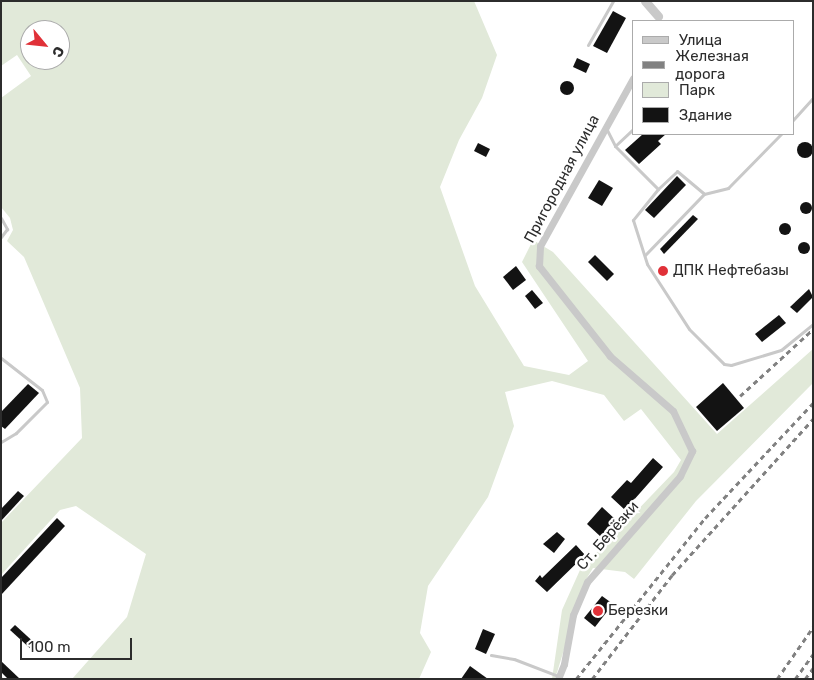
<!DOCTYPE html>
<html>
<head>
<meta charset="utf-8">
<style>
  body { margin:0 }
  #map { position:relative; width:814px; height:680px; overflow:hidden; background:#fff; font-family:Rubik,sans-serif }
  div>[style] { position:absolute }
  .green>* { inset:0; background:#e1e9d9 }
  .building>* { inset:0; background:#131313 }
  .round { border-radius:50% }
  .service>* { height:3px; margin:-1.5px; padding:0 1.5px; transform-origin:1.5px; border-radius:1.5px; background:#c9c9c9 }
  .minor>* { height:7px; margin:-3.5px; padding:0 3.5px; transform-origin:3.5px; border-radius:3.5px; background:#c9c9c9 }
  .tertiary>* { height:9px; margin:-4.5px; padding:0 4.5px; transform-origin:4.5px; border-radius:4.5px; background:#c9c9c9 }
  .rail>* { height:2.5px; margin-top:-1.25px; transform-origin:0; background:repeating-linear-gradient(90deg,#818181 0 5px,transparent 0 9px) }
  .dots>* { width:14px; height:14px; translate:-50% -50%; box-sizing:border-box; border:2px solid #fff; border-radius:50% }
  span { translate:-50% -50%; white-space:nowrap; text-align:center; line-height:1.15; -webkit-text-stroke:5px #fff; paint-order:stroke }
  .street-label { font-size:15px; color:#2c2c2c }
  .poi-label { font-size:15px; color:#2c2c2c }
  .left { translate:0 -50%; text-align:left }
  .frame { position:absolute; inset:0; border:2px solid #2c2c2c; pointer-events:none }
  .legend { position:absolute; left:632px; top:20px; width:162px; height:115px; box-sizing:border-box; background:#fff; border:1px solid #ababab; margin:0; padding:6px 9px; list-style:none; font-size:15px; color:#2c2c2c }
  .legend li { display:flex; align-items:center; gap:10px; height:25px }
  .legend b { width:25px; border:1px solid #ababab }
  .north { position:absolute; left:20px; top:20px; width:50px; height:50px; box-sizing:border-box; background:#fff; border:1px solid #ababab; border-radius:50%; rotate:118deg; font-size:14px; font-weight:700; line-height:20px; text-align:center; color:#2c2c2c }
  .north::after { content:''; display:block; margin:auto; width:18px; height:22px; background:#e03138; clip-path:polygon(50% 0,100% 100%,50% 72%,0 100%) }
  .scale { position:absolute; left:20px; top:638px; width:112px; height:22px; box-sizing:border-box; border:2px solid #2c2c2c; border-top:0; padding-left:6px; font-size:15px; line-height:18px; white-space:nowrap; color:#2c2c2c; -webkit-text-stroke:4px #fff; paint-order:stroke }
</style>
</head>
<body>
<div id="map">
  <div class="green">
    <i style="clip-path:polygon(evenodd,1px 1px,474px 1px,497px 55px,482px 98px,459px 140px,440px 187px,475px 286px,524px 366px,569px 375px,588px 361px,522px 262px,533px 240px,553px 252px,717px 434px,813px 349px,813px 383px,696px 501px,634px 579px,625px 572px,593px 568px,585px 581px,555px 679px,552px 679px,562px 610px,580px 570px,674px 472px,681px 460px,641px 409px,624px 421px,604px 395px,552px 381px,505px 392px,514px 426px,488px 497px,428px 586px,420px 633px,431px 652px,419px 679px,72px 679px,127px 617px,146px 554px,76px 506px,60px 510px,1px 575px,1px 523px,82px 438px,80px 388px,24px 257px,7px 241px,13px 230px,10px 218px,1px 207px,1px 98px,31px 76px,17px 55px,1px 66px,1px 1px,30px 30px,60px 30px,60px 60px,30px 60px,30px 30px)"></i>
  </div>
  <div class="building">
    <i style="clip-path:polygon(613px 11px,626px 18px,607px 53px,593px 46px)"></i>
    <i style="clip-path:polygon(577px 58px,590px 64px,586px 73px,573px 67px)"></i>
    <i class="round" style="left:560px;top:81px;width:14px;height:14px"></i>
    <i style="clip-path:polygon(643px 134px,666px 134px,658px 141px,661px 144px,639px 164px,625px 150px)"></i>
    <i class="round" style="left:797px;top:142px;width:16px;height:16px"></i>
    <i style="clip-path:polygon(478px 143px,490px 149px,486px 157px,474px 151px)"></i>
    <i style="clip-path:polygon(677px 176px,686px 185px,654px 218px,645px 210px)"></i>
    <i style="clip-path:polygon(599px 180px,613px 188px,602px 206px,588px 198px)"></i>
    <i class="round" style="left:800px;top:202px;width:12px;height:12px"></i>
    <i style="clip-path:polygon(693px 215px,698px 219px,664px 254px,660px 249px)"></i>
    <i class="round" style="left:779px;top:223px;width:12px;height:12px"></i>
    <i class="round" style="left:798px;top:242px;width:12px;height:12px"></i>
    <i style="clip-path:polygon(595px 255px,614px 274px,607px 281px,588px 262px)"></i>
    <i style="clip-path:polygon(516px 266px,526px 280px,513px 290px,503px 277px)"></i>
    <i style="clip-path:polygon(809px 289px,813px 297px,797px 313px,790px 307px)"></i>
    <i style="clip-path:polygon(532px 290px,543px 303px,535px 309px,525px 296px)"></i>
    <i style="clip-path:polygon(779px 315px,786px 323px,762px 342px,755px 334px)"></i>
    <i style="clip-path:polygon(723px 383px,744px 408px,717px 431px,696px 407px)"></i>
    <i style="clip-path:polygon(28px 384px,39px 393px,5px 429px,1px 426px,1px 412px)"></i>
    <i style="clip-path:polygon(653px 458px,663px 467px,625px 510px,611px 497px,627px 480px,631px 483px)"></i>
    <i style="clip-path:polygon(18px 491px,24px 496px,1px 521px,1px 509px)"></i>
    <i style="clip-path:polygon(602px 507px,616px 520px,601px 537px,587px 524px)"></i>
    <i style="clip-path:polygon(57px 518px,65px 526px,1px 595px,1px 578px)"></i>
    <i style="clip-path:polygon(557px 532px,565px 539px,554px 553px,543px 544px)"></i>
    <i style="clip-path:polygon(576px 545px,585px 555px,547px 592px,535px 581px,540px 575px,542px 578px)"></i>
    <i style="clip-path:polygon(602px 596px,613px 604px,595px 627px,584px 618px)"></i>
    <i style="clip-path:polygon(15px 625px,38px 646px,33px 651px,10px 630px)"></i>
    <i style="clip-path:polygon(483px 629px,495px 634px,486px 654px,475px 649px)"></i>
    <i style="clip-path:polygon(1px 661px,20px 679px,8px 679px,1px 672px)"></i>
    <i style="clip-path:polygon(470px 666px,488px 679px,461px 679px)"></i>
  </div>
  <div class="service">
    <i style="left:588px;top:45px;width:51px;rotate:-60.4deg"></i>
    <i style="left:793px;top:120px;width:30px;rotate:-48deg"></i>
    <i style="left:606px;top:128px;width:20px;rotate:63deg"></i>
    <i style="left:615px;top:146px;width:61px;rotate:45deg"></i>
    <i style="left:658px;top:189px;width:40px;rotate:129deg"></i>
    <i style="left:633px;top:220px;width:46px;rotate:72.3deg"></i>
    <i style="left:647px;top:264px;width:77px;rotate:57.1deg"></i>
    <i style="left:689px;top:329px;width:49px;rotate:45deg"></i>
    <i style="left:724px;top:364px;width:7px;rotate:8deg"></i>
    <i style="left:731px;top:365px;width:52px;rotate:-16.7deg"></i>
    <i style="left:781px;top:350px;width:41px;rotate:-39.1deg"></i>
    <i style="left:615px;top:146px;width:25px;rotate:-43deg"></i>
    <i style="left:658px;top:189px;width:26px;rotate:-43deg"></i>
    <i style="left:677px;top:171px;width:35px;rotate:40deg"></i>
    <i style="left:1px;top:218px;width:13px;rotate:61deg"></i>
    <i style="left:7px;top:229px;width:10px;rotate:127deg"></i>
    <i style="left:645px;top:255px;width:85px;rotate:-46deg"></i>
    <i style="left:704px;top:194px;width:25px;rotate:-14deg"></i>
    <i style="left:728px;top:188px;width:76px;rotate:-45.5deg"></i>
    <i style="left:1px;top:358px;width:52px;rotate:38deg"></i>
    <i style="left:42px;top:390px;width:13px;rotate:67deg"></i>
    <i style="left:47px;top:402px;width:44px;rotate:135deg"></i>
    <i style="left:16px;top:433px;width:17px;rotate:149deg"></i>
    <i style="left:491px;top:655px;width:23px;rotate:10deg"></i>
    <i style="left:514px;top:659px;width:47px;rotate:21.1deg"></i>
    <i style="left:1px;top:678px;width:1px;rotate:45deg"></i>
  </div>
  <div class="minor">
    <i style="left:558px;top:679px;width:16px;rotate:-68deg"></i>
    <i style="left:564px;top:664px;width:50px;rotate:-79.6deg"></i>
    <i style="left:573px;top:615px;width:36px;rotate:-67deg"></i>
    <i style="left:587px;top:582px;width:141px;rotate:-48.7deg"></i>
    <i style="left:680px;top:476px;width:28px;rotate:-64deg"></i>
    <i style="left:692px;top:451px;width:44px;rotate:-115.4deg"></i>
    <i style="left:673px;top:411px;width:84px;rotate:-138.9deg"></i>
    <i style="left:610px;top:356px;width:115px;rotate:-128.3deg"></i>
    <i style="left:539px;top:266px;width:20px;rotate:-87deg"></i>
    <i style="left:540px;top:246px;width:192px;rotate:-61deg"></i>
  </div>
  <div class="tertiary">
    <i style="left:645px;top:1px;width:20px;rotate:49deg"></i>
  </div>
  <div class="rail">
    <i style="left:740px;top:396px;width:99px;rotate:-42.5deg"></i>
    <i style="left:576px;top:679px;width:206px;rotate:-51.3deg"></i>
    <i style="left:705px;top:518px;width:158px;rotate:-46.8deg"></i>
    <i style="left:592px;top:679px;width:131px;rotate:-52.4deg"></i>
    <i style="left:672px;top:575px;width:210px;rotate:-47.9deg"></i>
    <i style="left:777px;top:679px;width:63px;rotate:-55.3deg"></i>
    <i style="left:795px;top:679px;width:31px;rotate:-54deg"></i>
    <i style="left:805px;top:679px;width:14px;rotate:-54deg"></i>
  </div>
  <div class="dots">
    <i style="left:663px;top:271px;background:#e03138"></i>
    <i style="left:598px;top:611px;background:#e03138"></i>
  </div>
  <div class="street-label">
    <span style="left:562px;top:179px;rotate:-62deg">Пригородная улица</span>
    <span style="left:608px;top:536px;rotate:-49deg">Ст. Берёзки</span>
  </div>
  <div class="poi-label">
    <span class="left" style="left:673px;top:271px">ДПК Нефтебазы</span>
    <span class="left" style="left:608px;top:611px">Березки</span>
  </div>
  <div class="frame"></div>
  <ul class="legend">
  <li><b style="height:6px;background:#c9c9c9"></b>Улица</li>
  <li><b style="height:6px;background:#818181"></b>Железная дорога</li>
  <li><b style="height:14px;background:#e1e9d9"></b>Парк</li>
  <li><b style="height:14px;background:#131313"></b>Здание</li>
  </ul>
  <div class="north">С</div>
  <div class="scale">100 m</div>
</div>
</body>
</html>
